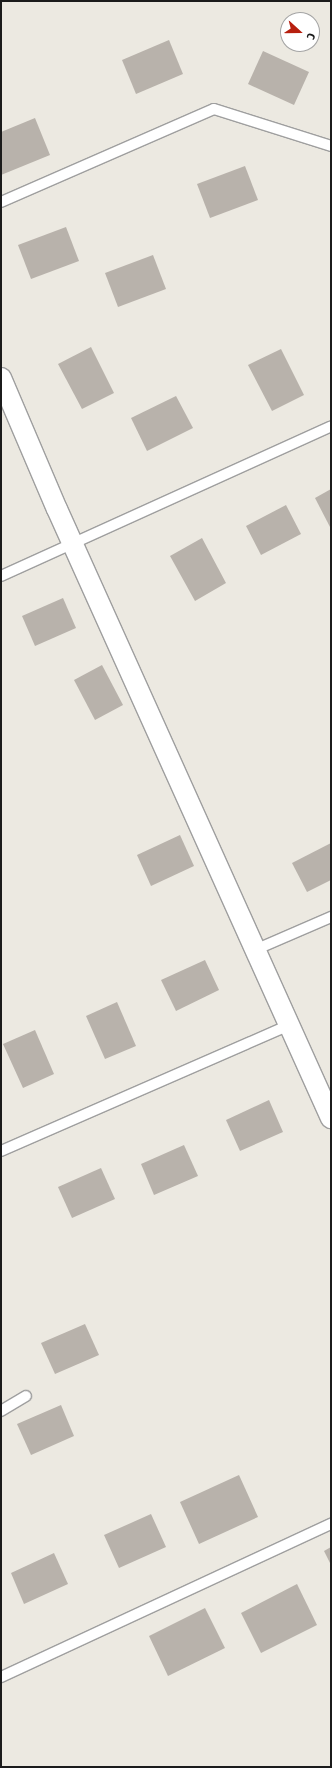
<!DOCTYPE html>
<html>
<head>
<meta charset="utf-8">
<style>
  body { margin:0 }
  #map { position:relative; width:332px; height:1768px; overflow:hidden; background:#ece9e1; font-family:"Fira Sans Condensed",sans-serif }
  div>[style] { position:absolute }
  .building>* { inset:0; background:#b8b2ab }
  .roads { filter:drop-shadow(1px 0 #9f9f9f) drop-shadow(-1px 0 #9f9f9f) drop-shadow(0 1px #9f9f9f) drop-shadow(0 -1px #9f9f9f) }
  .lane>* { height:10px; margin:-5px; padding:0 5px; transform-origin:5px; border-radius:5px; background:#fff }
  .street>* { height:20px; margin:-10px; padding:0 10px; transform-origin:10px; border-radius:10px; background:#fff }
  span { translate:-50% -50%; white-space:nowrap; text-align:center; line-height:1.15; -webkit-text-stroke:3.5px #fff; paint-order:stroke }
  .frame { position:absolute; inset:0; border:2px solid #1b1b1b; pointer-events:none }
  .north { position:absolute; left:280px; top:12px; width:40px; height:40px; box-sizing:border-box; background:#fff; border:1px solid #a4a4a4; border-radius:50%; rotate:111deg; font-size:11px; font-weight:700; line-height:16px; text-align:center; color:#1b1b1b }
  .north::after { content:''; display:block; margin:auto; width:14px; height:18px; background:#b71f0f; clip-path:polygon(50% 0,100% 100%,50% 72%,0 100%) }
</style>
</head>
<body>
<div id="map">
  <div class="building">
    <i style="clip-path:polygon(169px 40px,183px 74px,136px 94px,122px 60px)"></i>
    <i style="clip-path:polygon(263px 51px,309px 72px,294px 105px,248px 84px)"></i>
    <i style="clip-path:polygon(35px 118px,50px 155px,1px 175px,1px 132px)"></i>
    <i style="clip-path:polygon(245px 166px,258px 200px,210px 218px,197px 184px)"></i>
    <i style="clip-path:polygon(66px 227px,79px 261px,31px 279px,18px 245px)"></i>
    <i style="clip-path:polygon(153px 255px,166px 289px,118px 307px,105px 273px)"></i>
    <i style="clip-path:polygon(91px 347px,114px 393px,82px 409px,58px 364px)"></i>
    <i style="clip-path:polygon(281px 349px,304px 395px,272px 411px,248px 365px)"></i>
    <i style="clip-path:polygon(176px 396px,193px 428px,147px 451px,131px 418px)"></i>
    <i style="clip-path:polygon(331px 489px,331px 526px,330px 527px,315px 498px)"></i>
    <i style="clip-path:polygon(286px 505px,301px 534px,261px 555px,246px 526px)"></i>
    <i style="clip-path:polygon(202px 538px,226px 583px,195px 601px,170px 556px)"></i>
    <i style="clip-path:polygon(63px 598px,76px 628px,35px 646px,22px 616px)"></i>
    <i style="clip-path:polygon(102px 665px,123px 705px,95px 720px,74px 680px)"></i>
    <i style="clip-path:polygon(180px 835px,194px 866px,151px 886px,137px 855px)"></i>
    <i style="clip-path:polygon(331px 843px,331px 880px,307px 892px,292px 863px)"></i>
    <i style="clip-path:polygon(205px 960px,219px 990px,176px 1011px,161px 980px)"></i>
    <i style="clip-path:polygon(117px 1002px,136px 1046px,105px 1059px,86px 1016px)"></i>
    <i style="clip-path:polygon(35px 1030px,54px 1074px,23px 1088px,3px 1044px)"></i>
    <i style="clip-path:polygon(269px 1100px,283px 1132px,240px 1151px,226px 1120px)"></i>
    <i style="clip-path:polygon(184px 1145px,198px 1176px,154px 1195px,141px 1164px)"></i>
    <i style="clip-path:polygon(101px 1168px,115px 1199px,72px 1218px,58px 1187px)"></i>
    <i style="clip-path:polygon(85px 1324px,99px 1355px,55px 1374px,41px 1343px)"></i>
    <i style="clip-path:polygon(61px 1405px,74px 1436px,31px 1455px,17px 1424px)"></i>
    <i style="clip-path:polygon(239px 1475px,258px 1517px,199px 1544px,180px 1502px)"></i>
    <i style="clip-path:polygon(151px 1514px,166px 1547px,119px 1568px,104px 1535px)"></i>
    <i style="clip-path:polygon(331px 1547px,331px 1565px,324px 1551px)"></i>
    <i style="clip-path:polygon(54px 1553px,68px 1584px,24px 1604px,11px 1573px)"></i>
    <i style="clip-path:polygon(297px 1584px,317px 1625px,261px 1653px,241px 1613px)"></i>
    <i style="clip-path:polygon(205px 1608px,225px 1648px,168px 1676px,149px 1636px)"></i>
  </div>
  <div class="roads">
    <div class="lane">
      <i style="left:1px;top:202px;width:232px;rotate:-23.6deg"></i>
      <i style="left:214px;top:109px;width:123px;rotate:17.5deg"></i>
      <i style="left:1px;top:576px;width:362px;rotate:-24.4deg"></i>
      <i style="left:257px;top:949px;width:81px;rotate:-23.4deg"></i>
      <i style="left:1px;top:1151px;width:315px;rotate:-23.6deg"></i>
      <i style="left:1px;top:1411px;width:29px;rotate:-31deg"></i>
      <i style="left:1px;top:1677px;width:364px;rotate:-24.9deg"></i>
    </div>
    <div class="street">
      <i style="left:1px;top:378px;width:142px;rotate:66.9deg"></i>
      <i style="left:57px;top:509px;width:668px;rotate:65.78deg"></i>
    </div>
  </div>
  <div class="frame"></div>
  <div class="north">С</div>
</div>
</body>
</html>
